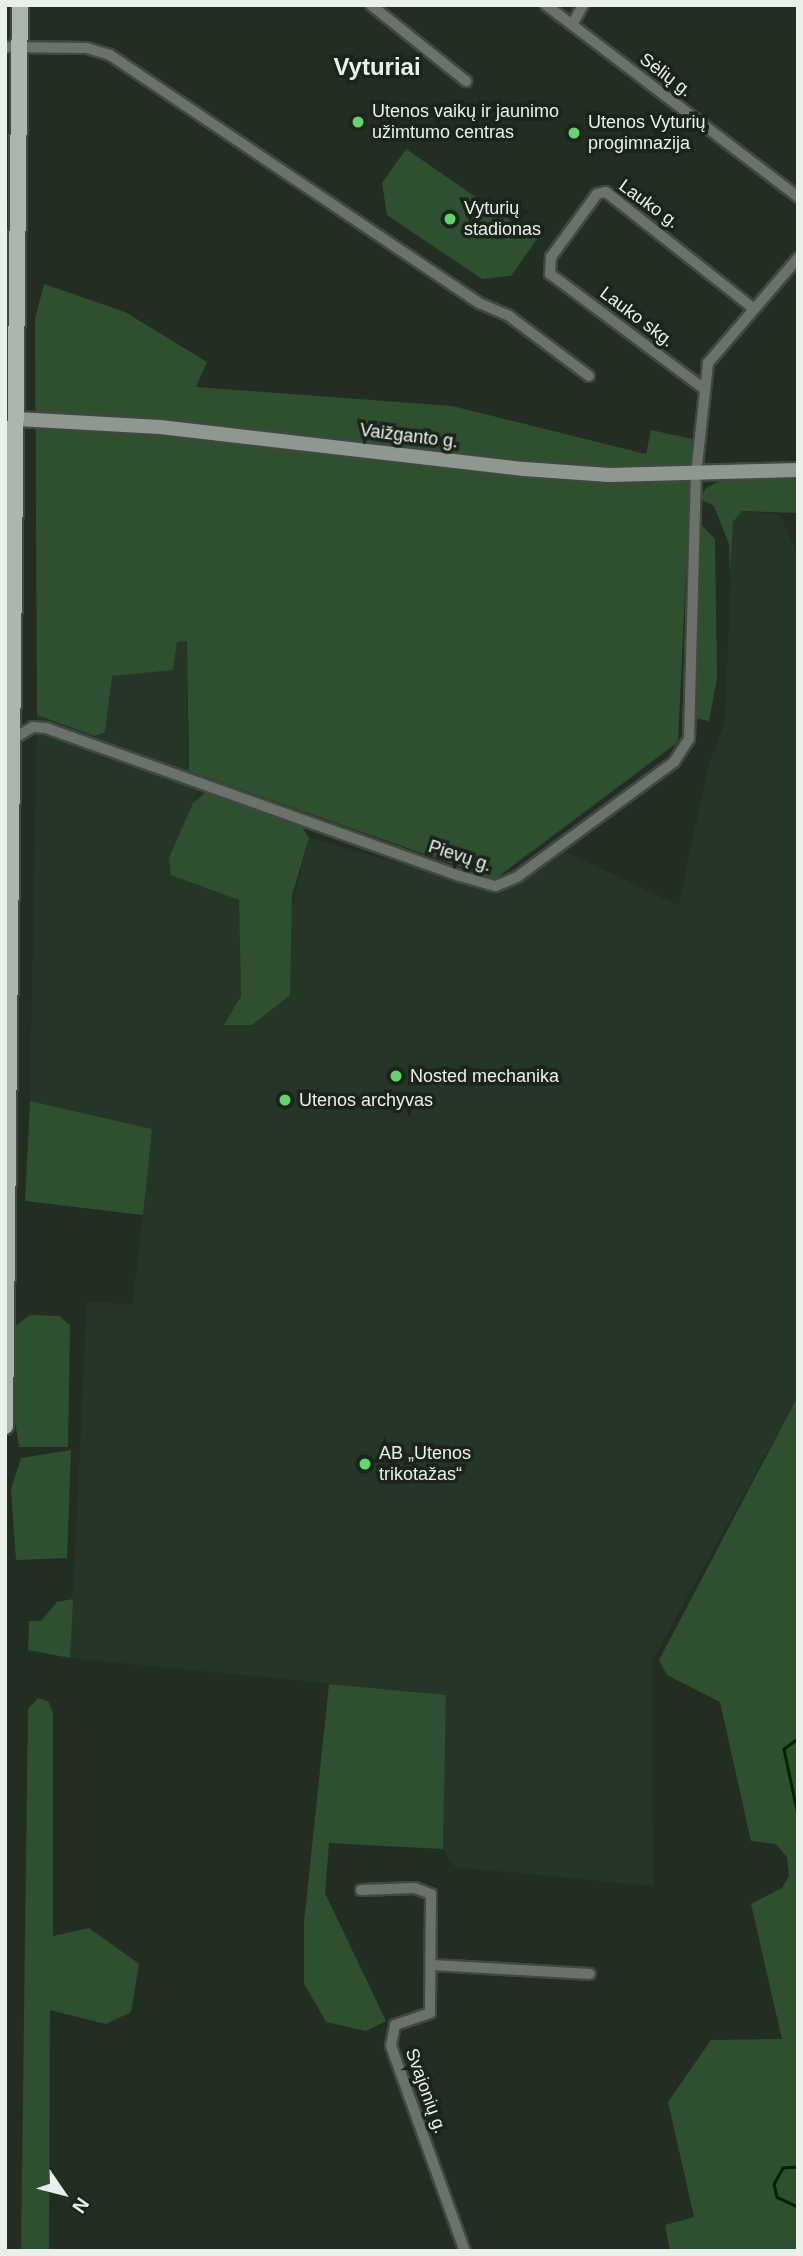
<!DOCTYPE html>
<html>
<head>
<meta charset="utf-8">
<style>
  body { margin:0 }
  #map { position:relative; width:803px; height:2256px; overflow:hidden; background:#232e23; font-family:Arial,sans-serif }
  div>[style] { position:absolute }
  .built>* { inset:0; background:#263626 }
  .green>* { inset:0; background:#2f4f31 }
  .stream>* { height:2.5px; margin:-1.25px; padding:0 1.25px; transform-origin:1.25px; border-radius:1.25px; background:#002405 }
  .roads { filter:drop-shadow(2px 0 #3f493f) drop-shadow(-2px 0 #3f493f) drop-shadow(0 2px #3f493f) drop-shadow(0 -2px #3f493f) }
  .minor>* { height:10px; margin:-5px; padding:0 5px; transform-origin:5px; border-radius:5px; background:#6b716b }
  .secondary>* { height:14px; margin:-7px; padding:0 7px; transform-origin:7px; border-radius:7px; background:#8f988f }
  .primary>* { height:16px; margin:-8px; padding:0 8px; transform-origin:8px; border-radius:8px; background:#abb7ab }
  .dots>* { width:19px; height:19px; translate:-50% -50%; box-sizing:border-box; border:4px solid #1a241a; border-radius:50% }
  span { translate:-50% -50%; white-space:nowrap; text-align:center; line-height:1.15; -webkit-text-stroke:7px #1a241a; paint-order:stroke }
  .street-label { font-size:18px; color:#eaf1ea }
  .poi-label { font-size:18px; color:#eaf1ea }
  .left { translate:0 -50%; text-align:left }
  .district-label { font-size:24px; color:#eaf1ea; font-weight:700 }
  .frame { position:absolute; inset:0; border:7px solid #eaf1ea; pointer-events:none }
  .north { position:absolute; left:28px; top:2158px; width:70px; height:70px; -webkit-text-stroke:5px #1a241a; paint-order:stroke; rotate:125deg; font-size:19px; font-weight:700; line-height:28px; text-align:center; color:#eaf1ea }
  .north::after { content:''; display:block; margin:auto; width:24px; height:32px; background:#eaf1ea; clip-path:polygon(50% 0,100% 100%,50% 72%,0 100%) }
</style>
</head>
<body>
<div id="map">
  <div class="built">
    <i style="clip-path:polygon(5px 202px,10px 202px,10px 429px,5px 429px)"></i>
    <i style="clip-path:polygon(742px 511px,780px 515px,798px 556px,798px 1396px,652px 1661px,653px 1886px,455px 1867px,443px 1849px,446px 1695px,70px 1658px,87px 1302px,133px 1304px,152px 1129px,30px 1101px,37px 715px,95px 736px,112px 676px,173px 669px,177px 642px,187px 641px,187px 766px,204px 779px,169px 858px,171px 874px,239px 900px,241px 996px,224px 1025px,289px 921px,309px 838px,493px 889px,524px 878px,562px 850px,679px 906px,708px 766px,725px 723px,733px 522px)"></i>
  </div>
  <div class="green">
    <i style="clip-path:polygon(406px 149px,537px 239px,511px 276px,482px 279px,387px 215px,382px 183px)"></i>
    <i style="clip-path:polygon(44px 284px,125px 312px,207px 362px,196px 387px,452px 406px,646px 454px,651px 430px,692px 439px,678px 742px,495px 879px,189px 771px,187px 641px,177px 642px,173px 670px,112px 676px,105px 732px,95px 736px,37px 715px,35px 319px)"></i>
    <i style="clip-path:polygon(798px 476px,798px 513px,742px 511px,733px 522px,730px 576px,729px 544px,714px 506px,700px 499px,706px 488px,720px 481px)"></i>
    <i style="clip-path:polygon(698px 521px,715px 539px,717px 678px,709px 721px,694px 718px)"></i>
    <i style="clip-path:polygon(207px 791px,301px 825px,309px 838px,292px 895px,290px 995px,252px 1025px,224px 1025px,241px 996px,239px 900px,171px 875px,169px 858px,193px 803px)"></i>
    <i style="clip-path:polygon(30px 1101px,152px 1129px,143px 1215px,25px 1201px)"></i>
    <i style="clip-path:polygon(30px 1315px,59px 1316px,70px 1325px,68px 1447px,19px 1447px,12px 1403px,13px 1328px)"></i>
    <i style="clip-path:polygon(798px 1396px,798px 2251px,670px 2251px,665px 2225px,694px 2217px,668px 2102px,711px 2040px,782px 2039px,751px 1904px,782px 1888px,789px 1876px,787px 1857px,776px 1844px,751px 1841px,720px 1702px,667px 1675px,659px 1660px)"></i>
    <i style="clip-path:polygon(71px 1450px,67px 1558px,16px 1560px,11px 1489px,21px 1458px)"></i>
    <i style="clip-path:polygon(73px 1599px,70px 1658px,28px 1650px,29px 1621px,41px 1621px,57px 1602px)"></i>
    <i style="clip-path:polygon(329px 1684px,446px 1695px,443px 1849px,329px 1843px,325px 1893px,386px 2021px,366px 2031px,326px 2022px,304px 1983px,304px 1923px)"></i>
    <i style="clip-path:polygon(38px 1698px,48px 1701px,53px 1713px,53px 1936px,89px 1928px,139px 1964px,131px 2012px,106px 2024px,50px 2010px,49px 2251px,21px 2251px,28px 1709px)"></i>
  </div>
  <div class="stream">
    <i style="left:798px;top:1739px;width:17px;rotate:144deg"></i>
    <i style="left:784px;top:1749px;width:67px;rotate:78deg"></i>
    <i style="left:798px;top:2167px;width:15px;rotate:176deg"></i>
    <i style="left:783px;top:2168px;width:18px;rotate:119deg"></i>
    <i style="left:774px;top:2184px;width:13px;rotate:77deg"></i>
    <i style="left:777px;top:2197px;width:23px;rotate:25deg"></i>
  </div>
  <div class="roads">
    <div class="minor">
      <i style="left:371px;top:5px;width:122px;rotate:38.7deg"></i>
      <i style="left:546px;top:5px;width:317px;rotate:37.3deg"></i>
      <i style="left:572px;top:25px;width:23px;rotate:-61deg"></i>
      <i style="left:5px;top:47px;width:82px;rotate:0.7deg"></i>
      <i style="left:87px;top:48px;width:24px;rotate:17deg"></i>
      <i style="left:110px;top:55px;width:445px;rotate:33.9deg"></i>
      <i style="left:479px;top:303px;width:33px;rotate:23deg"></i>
      <i style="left:509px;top:316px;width:100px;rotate:36.9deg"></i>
      <i style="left:703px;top:388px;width:191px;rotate:-143.3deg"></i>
      <i style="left:550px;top:274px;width:17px;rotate:-87deg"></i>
      <i style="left:551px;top:257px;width:78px;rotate:-53.9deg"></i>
      <i style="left:597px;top:194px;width:9px;rotate:-13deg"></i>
      <i style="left:606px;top:192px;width:187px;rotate:38.3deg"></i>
      <i style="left:8px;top:742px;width:29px;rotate:-31deg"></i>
      <i style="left:33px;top:727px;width:13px;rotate:4deg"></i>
      <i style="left:46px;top:728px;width:440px;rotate:19.7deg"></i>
      <i style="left:460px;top:876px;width:37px;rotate:16deg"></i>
      <i style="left:496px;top:886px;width:23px;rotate:-23deg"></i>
      <i style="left:517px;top:877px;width:195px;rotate:-36.2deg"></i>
      <i style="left:674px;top:762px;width:27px;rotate:-57deg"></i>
      <i style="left:689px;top:739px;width:265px;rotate:-88.5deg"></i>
      <i style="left:696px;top:474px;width:112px;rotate:-83.8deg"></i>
      <i style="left:708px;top:363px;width:138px;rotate:-49.4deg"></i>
      <i style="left:361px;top:1890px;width:54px;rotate:-2.1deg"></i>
      <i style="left:415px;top:1888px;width:17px;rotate:21deg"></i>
      <i style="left:431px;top:1894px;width:119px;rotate:90.5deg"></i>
      <i style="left:430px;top:2013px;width:37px;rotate:161deg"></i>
      <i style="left:395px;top:2025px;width:21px;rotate:101deg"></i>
      <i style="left:391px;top:2046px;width:218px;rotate:70.2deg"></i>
      <i style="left:433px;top:1965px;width:157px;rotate:3.3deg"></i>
    </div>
    <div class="secondary">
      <i style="left:17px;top:419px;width:143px;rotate:3.2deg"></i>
      <i style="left:160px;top:427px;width:366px;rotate:6.6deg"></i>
      <i style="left:524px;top:469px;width:85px;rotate:4deg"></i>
      <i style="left:609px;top:475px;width:189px;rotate:-1.5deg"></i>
    </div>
    <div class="primary">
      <i style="left:5px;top:1426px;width:1421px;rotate:-89.4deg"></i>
    </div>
  </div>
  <div class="dots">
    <i style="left:358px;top:122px;background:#5fd56b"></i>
    <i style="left:574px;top:133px;background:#5fd56b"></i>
    <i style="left:450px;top:219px;background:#5fd56b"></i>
    <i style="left:396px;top:1076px;background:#5fd56b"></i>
    <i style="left:285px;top:1100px;background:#5fd56b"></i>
    <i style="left:365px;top:1464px;background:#5fd56b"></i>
  </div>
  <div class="street-label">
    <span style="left:666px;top:75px;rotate:37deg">Sėlių g.</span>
    <span style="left:649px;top:204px;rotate:36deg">Lauko g.</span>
    <span style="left:637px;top:317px;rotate:37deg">Lauko skg.</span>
    <span style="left:409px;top:436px;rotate:7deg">Vaižganto g.</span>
    <span style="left:460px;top:856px;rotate:18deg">Pievų g.</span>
    <span style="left:426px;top:2091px;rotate:70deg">Svajonių g.</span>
  </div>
  <div class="poi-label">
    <span class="left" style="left:372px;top:122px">Utenos vaikų ir jaunimo<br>užimtumo centras</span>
    <span class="left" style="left:588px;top:133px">Utenos Vyturių<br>progimnazija</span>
    <span class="left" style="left:464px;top:219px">Vyturių<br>stadionas</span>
    <span class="left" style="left:410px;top:1076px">Nosted mechanika</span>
    <span class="left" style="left:299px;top:1100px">Utenos archyvas</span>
    <span class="left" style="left:379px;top:1464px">AB „Utenos<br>trikotažas“</span>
  </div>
  <div class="district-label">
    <span style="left:377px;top:67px">Vyturiai</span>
  </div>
  <div class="frame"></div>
  <div class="north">N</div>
</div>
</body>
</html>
